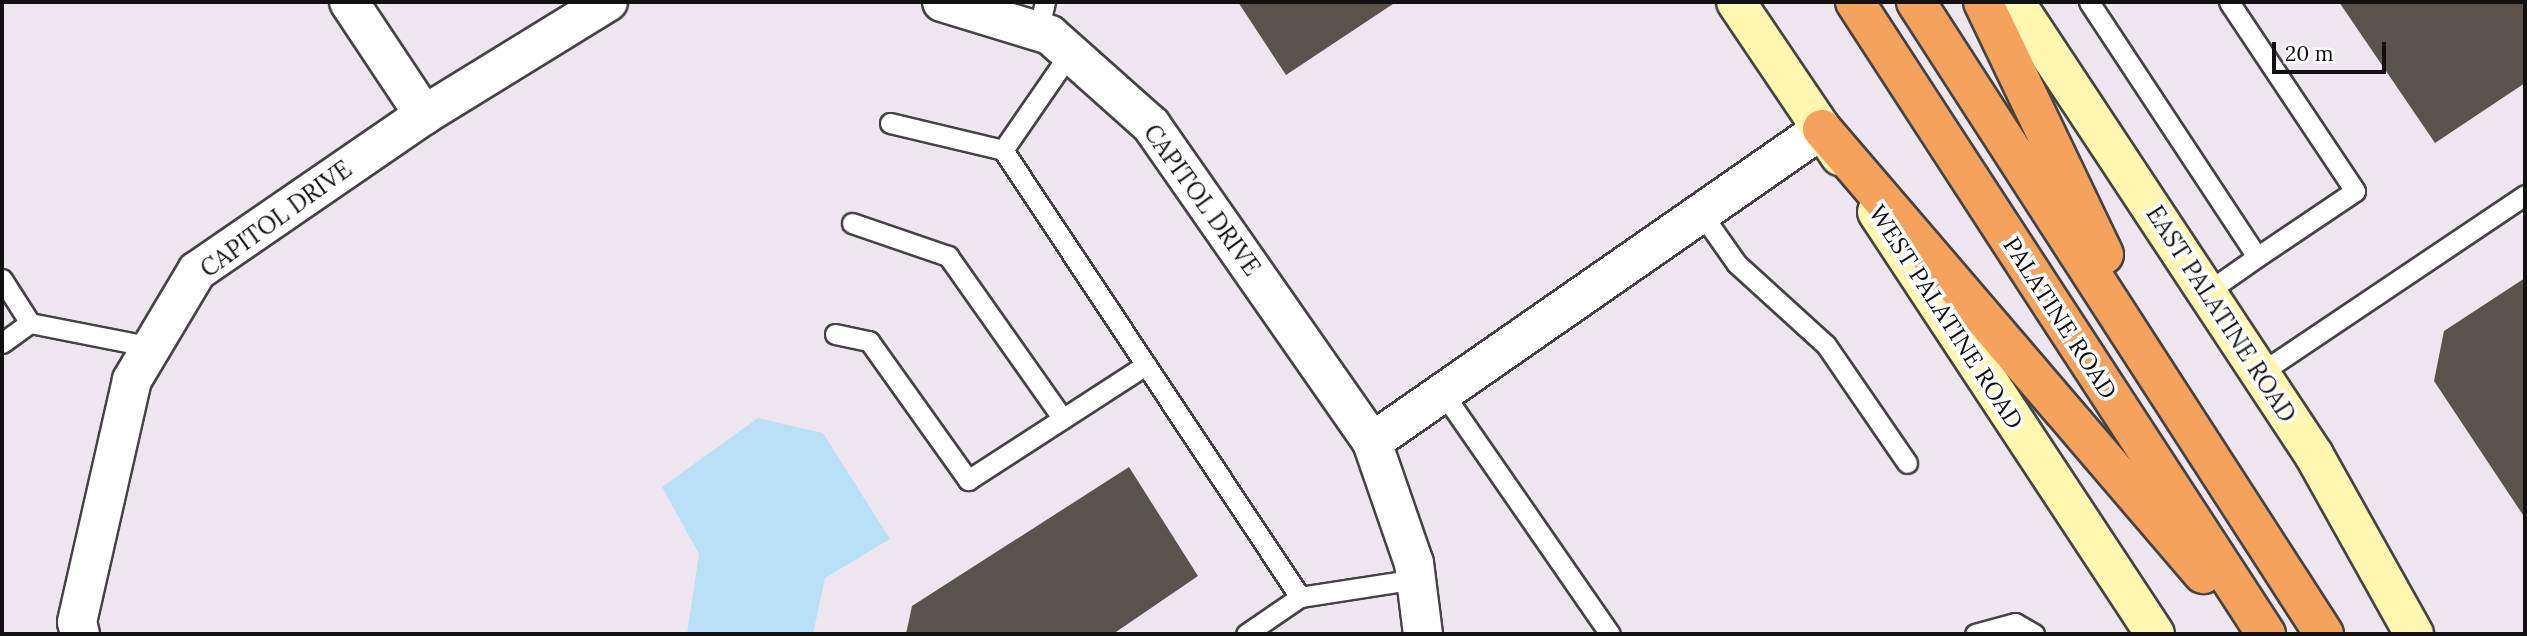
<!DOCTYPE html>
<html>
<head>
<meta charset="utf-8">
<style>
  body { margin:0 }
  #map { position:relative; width:2527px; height:636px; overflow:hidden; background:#fffdf5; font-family:Lora,serif }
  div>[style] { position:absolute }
  .industrial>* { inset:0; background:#eee6ef }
  .water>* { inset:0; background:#b9e0f7 }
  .building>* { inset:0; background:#5a524d }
  .roads { filter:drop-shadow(2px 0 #444) drop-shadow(-2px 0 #444) drop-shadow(0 2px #444) drop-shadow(0 -2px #444) }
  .lane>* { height:19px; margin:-9.5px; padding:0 9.5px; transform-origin:9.5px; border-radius:9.5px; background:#fff }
  .street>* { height:38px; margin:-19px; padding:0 19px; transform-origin:19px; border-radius:19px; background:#fff }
  .secondary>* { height:38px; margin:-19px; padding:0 19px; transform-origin:19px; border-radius:19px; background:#fff6b0 }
  .highway>* { height:38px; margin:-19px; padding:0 19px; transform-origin:19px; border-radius:19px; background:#f5a25d }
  span { translate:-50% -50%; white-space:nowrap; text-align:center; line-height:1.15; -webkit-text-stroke:7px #fff; paint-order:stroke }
  .street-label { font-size:24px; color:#111 }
  .frame { position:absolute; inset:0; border:4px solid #111; pointer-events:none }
  .scale { position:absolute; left:2272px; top:42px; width:114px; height:32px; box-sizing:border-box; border:4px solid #111; border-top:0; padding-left:9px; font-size:21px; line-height:24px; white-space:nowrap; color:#111; -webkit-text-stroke:5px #fff; paint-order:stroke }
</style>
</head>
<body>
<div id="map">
  <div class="industrial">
    <i style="clip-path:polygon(2px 2px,2525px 2px,2525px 634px,2px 634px)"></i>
  </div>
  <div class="water">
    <i style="clip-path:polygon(758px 418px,823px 433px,890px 539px,825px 578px,813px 634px,687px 634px,699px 554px,662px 487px)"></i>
  </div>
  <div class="building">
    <i style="clip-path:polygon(1238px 2px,1396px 2px,1286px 75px)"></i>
    <i style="clip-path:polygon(2339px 2px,2525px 2px,2525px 83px,2435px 143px)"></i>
    <i style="clip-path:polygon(2525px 278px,2525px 518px,2434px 381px,2444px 331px)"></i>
    <i style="clip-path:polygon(1129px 467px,1198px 576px,1113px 634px,906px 634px,912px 606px)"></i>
  </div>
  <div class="roads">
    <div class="lane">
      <i style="left:2089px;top:2px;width:305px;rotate:56.6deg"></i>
      <i style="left:2257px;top:257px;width:61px;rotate:145deg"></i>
      <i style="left:2229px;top:2px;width:227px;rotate:56.3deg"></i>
      <i style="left:2355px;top:191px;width:118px;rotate:146deg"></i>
      <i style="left:1038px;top:32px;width:31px;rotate:-77deg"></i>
      <i style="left:890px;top:123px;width:116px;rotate:13.4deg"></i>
      <i style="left:1003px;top:150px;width:118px;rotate:-55.4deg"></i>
      <i style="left:1003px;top:150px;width:537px;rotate:56.4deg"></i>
      <i style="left:1300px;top:597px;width:117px;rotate:-8.8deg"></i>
      <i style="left:1701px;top:213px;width:62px;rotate:54.8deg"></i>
      <i style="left:1737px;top:264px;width:120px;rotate:42.3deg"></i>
      <i style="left:1826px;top:345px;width:143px;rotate:55.5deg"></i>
      <i style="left:852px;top:223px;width:102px;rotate:19deg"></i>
      <i style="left:948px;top:256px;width:199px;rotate:54.8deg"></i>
      <i style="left:2px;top:279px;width:52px;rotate:57.5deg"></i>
      <i style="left:835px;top:334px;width:35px;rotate:12deg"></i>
      <i style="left:869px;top:341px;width:171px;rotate:54.5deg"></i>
      <i style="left:968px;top:480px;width:212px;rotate:-32.9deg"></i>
      <i style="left:2px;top:343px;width:34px;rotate:-36deg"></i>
      <i style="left:30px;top:323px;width:124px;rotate:11.1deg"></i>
      <i style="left:2260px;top:373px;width:319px;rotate:-33.9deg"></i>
      <i style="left:1443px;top:393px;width:293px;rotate:55.3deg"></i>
      <i style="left:1246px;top:634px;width:65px;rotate:-34.4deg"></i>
      <i style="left:1975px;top:634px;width:41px;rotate:-15.4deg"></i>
      <i style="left:2015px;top:623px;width:22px;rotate:30deg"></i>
    </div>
    <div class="street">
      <i style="left:349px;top:2px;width:136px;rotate:56.4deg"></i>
      <i style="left:942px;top:2px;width:113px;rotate:17deg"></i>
      <i style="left:1050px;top:35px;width:135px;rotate:41.7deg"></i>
      <i style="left:1151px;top:125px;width:386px;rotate:55.1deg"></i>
      <i style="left:1372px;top:442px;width:128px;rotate:70.9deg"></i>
      <i style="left:1414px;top:563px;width:72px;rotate:82.8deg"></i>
      <i style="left:1372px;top:442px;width:548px;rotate:-34.82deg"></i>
      <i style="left:80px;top:634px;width:12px;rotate:-104deg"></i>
      <i style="left:77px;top:622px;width:248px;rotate:-77.2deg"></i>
      <i style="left:132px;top:380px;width:127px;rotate:-59.2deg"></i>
      <i style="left:197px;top:271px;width:275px;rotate:-34.5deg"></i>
      <i style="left:424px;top:115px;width:216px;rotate:-31.6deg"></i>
    </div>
    <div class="secondary">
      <i style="left:1736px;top:2px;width:186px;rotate:56deg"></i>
      <i style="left:2015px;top:2px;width:543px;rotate:56.57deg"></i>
      <i style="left:2314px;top:455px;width:205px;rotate:60.8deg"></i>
      <i style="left:1877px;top:212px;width:505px;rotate:56.62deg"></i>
    </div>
    <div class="highway">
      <i style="left:1855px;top:2px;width:754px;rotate:56.96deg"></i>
      <i style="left:1916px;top:2px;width:752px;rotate:57.15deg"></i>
      <i style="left:1983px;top:2px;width:280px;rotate:64.4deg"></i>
      <i style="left:1822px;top:129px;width:586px;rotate:49.43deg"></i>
    </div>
  </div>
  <div class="street-label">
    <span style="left:1202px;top:200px;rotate:54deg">CAPITOL DRIVE</span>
    <span style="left:276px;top:219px;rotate:-36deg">CAPITOL DRIVE</span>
    <span style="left:2221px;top:314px;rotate:57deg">EAST PALATINE ROAD</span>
    <span style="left:1946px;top:317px;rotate:57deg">WEST PALATINE ROAD</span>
    <span style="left:2060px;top:318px;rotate:57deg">PALATINE ROAD</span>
  </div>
  <div class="frame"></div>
  <div class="scale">20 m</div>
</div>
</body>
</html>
